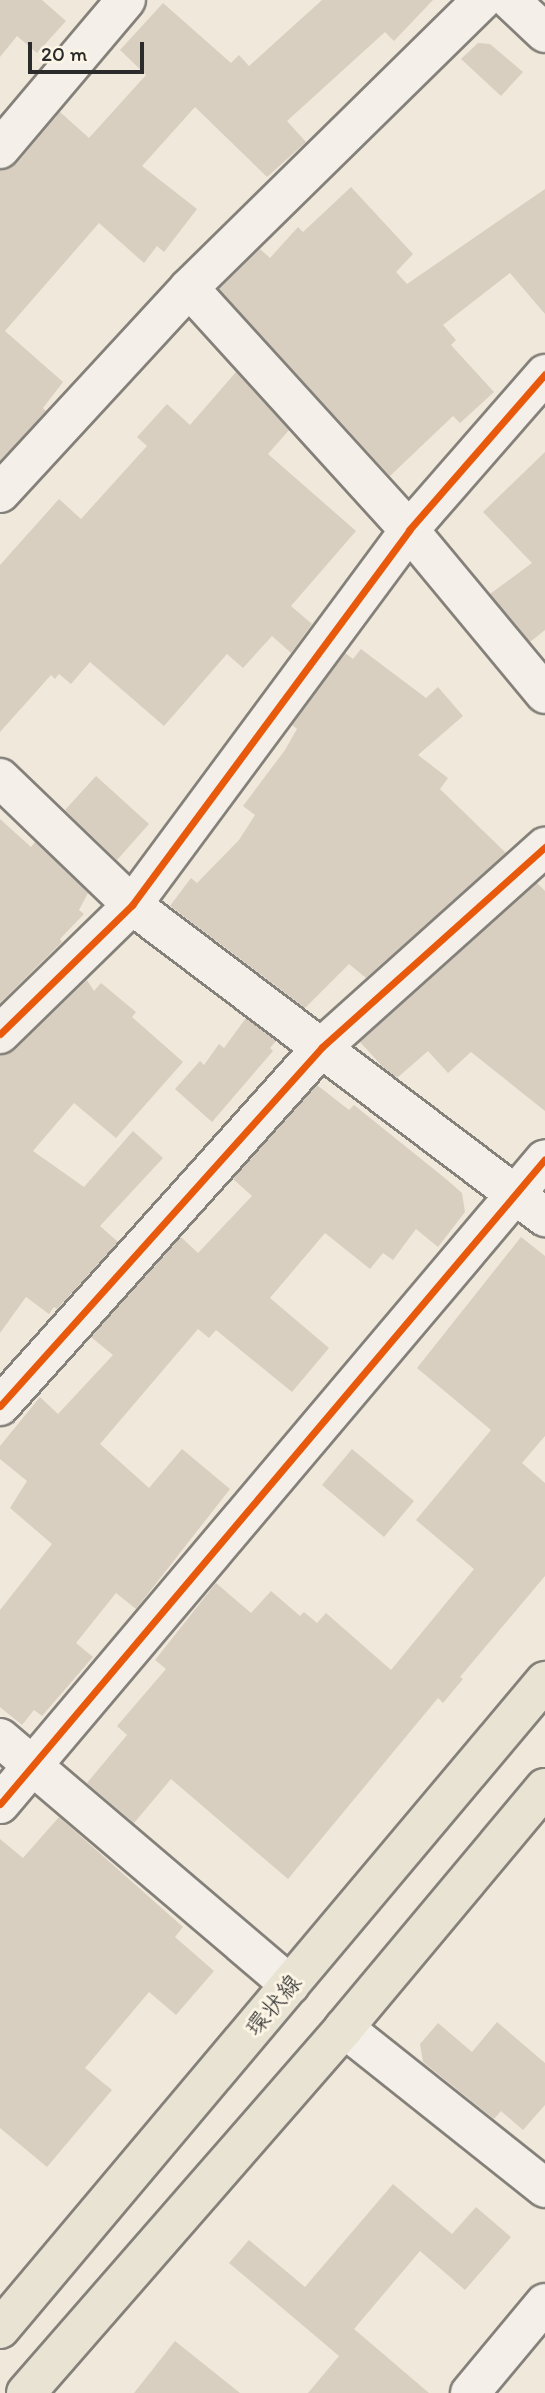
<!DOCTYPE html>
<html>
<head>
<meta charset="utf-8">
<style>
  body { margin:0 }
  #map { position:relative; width:545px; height:2393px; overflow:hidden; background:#f0e8da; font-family:Itim,"Klee One",sans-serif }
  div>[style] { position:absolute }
  .building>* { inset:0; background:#d8cfc0 }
  .roads { filter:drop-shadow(2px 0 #84807a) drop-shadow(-2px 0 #84807a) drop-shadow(0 2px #84807a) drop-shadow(0 -2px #84807a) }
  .minor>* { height:38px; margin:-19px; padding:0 19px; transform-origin:19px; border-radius:19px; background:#f4f0e9 }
  .major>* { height:38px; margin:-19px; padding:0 19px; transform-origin:19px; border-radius:19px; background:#e8e3d2 }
  .cycleway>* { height:7px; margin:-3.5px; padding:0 3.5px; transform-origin:3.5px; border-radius:3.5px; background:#e8590c }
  span { translate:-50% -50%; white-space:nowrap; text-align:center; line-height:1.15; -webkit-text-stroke:6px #fcf5e5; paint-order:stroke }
  .street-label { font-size:24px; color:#2b2b2b }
  .scale { position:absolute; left:28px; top:42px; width:116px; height:32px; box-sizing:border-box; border:4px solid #2b2b2b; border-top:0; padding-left:9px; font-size:21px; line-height:24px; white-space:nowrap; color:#2b2b2b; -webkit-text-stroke:5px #fcf5e5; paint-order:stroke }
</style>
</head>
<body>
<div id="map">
  <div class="building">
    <i style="clip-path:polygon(0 0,42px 0,66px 21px,37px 53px,17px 36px,0 57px)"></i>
    <i style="clip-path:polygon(322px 0,433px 0,394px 41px,385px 32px,287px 121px,306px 142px,267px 177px,195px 107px,142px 166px,197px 209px,164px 252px,157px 246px,144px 263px,99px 223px,5px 331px,63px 382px,43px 408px,46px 411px,0 461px,0 170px,17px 163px,60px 112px,89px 138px,146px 75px,120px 50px,163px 3px,231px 63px,239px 55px,249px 66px)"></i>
    <i style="clip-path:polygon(478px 43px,490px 44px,523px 72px,501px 96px,461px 59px)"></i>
    <i style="clip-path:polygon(351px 187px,413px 254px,396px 272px,407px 284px,545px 189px,545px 314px,510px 273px,443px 325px,456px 340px,451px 345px,494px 392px,460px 423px,453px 416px,390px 476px,219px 289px,260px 249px,270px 258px,298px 227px,303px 232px)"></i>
    <i style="clip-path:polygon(236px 372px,289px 430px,268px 454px,356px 531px,291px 606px,312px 624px,291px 653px,272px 636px,243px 668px,227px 654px,164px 726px,90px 662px,71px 684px,59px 674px,55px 679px,51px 675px,0 732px,0 565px,59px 499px,81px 519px,147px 446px,137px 437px,167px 404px,190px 425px)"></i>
    <i style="clip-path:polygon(545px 452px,545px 630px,530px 642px,490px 594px,532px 563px,483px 512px)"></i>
    <i style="clip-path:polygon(361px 649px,426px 698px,438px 687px,463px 716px,418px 755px,448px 778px,440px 789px,506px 853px,366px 978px,349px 964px,305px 1008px,170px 906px,191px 878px,197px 883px,239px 840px,255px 815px,243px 806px,285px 750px,297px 729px,292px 725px,345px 653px,353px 659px)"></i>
    <i style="clip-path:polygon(96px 776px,149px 824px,117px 860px,65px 810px)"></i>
    <i style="clip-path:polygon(0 819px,31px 847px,35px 842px,88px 893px,79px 910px,84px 914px,60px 939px,62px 942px,0 1003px)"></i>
    <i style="clip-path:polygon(537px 883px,545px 891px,545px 1111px,471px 1052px,448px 1073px,428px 1051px,397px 1078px,383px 1067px,360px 1042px)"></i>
    <i style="clip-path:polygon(87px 980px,94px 991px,101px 983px,136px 1012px,132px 1017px,183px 1062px,116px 1138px,74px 1103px,33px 1151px,84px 1187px,133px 1131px,163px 1158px,100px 1226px,118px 1242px,57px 1309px,54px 1307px,49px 1314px,26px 1297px,0 1333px,0 1055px,15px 1050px)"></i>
    <i style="clip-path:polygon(246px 1018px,276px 1041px,270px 1048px,273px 1051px,212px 1122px,175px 1089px,200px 1061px,204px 1065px,219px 1044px,224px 1048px)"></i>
    <i style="clip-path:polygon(317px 1085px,349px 1110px,354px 1105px,446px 1179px,462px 1193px,465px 1212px,438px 1247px,416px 1229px,393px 1260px,383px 1253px,370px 1269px,325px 1233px,270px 1298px,329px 1348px,292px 1392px,216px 1330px,209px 1338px,198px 1329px,100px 1444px,149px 1488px,182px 1449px,230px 1489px,136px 1609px,116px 1593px,76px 1643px,93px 1657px,42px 1716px,34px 1710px,22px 1725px,0 1707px,0 1610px,52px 1544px,10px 1508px,27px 1481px,0 1459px,0 1446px,40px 1397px,58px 1414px,113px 1355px,91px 1337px,181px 1237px,198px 1253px,252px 1196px,233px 1179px)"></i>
    <i style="clip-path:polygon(521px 1237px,545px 1256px,545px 1436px,522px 1463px,545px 1483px,545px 1576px,460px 1677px,463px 1679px,443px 1703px,438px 1698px,288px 1879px,171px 1779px,134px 1823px,87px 1783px,127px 1735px,117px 1726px,166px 1669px,155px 1660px,216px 1583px,251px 1613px,271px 1591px,300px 1616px,304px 1612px,317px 1623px,326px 1613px,391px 1670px,474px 1569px,416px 1520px,491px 1430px,417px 1368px)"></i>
    <i style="clip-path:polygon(352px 1449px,414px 1501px,384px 1537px,322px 1485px)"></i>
    <i style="clip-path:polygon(59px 1817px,183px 1927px,175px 1937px,214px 1971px,176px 2015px,149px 1992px,85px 2068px,112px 2090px,47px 2167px,0 2128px,0 1839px,23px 1858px)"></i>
    <i style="clip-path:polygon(497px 2022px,545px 2063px,545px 2105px,523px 2130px,501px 2111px,494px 2119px,423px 2062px,420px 2044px,438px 2023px,472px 2052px)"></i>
    <i style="clip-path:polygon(393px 2184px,452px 2234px,476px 2207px,511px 2237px,465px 2290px,420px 2251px,354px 2329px,429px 2393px,308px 2393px,339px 2356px,229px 2263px,249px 2240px,305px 2287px)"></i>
    <i style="clip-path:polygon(175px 2341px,240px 2393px,134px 2393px)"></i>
  </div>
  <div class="roads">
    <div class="minor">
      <i style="left:510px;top:0;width:48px;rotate:43.3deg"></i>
      <i style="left:0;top:149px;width:195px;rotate:-49.8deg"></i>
      <i style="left:189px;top:288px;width:327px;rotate:47.7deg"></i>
      <i style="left:409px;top:530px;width:213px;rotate:50.3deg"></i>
      <i style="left:0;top:493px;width:279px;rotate:-47.3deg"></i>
      <i style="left:189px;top:288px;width:411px;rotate:-44.5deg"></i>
      <i style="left:0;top:778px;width:183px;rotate:43.9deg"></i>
      <i style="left:132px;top:905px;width:518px;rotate:37.07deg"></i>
      <i style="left:0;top:1034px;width:185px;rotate:-44.3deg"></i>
      <i style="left:132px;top:905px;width:466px;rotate:-53.5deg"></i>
      <i style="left:409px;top:530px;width:207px;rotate:-48.9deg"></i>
      <i style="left:0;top:1406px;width:482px;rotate:-48.1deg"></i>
      <i style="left:322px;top:1047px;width:300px;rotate:-41.9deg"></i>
      <i style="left:0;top:1738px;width:381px;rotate:40.4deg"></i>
      <i style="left:0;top:1804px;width:844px;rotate:-49.8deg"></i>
      <i style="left:344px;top:2028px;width:257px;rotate:38.5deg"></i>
      <i style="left:470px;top:2393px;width:117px;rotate:-50.2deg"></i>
    </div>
    <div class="major">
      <i style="left:0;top:2329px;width:847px;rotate:-49.93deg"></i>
      <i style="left:26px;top:2393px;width:484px;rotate:-48.9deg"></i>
      <i style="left:344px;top:2028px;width:313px;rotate:-50.1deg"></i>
    </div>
  </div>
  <div class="cycleway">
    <i style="left:0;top:1034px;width:185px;rotate:-44.3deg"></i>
    <i style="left:132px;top:905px;width:466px;rotate:-53.5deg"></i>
    <i style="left:409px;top:530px;width:207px;rotate:-48.9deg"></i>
    <i style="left:0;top:1406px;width:482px;rotate:-48.1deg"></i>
    <i style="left:322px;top:1047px;width:300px;rotate:-41.9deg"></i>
    <i style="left:0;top:1804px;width:844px;rotate:-49.8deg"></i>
  </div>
  <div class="street-label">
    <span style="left:273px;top:2005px;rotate:-50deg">環状線</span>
  </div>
  <div class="scale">20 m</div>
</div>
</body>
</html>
